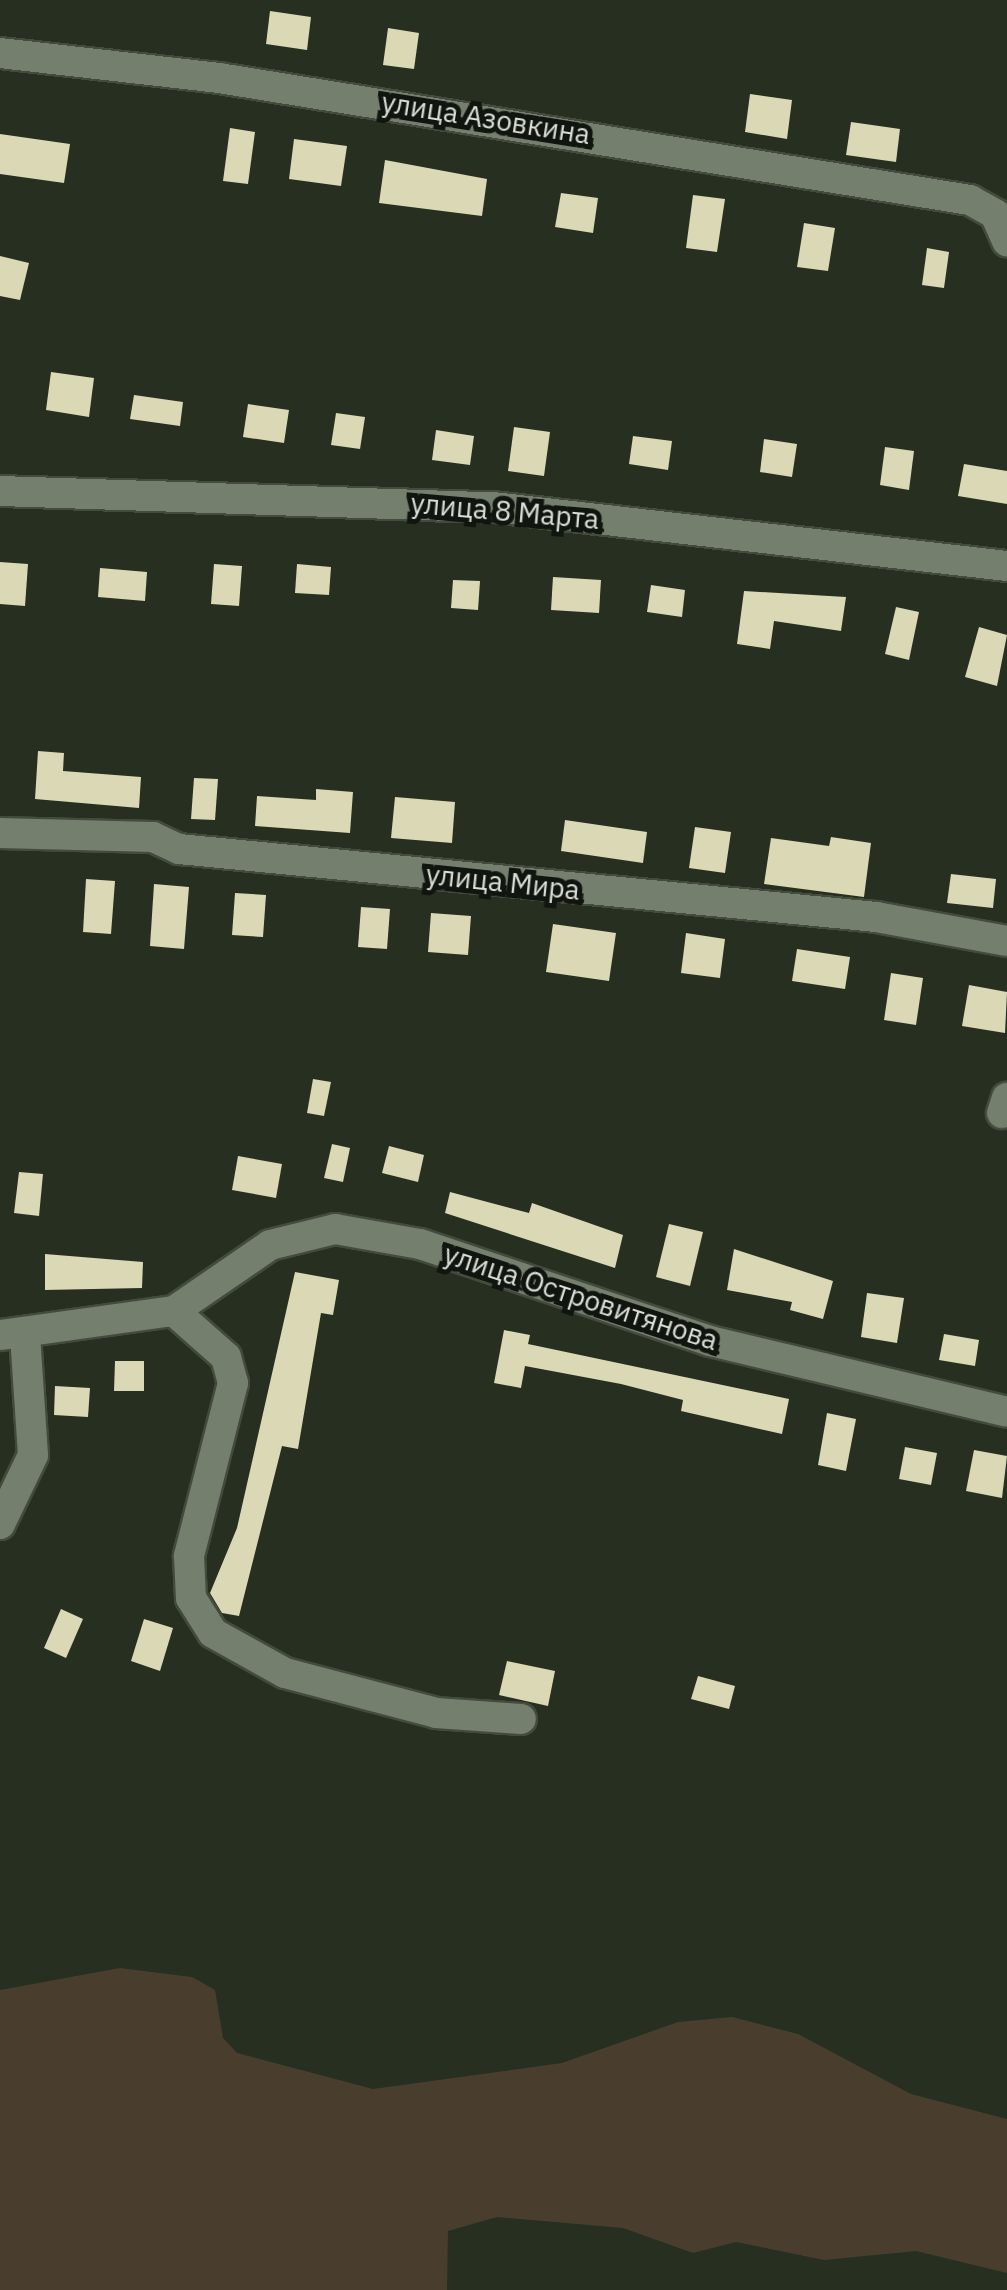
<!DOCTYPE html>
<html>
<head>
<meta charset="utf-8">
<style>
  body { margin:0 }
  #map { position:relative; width:1007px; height:2290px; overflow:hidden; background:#262f20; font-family:"IBM Plex Sans",sans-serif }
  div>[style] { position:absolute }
  .green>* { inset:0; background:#493e2e }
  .building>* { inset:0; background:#dad8b5 }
  .roads { filter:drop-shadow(2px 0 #444b3e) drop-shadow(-2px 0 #444b3e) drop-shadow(0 2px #444b3e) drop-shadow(0 -2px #444b3e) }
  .minor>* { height:30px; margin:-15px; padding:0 15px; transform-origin:15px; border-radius:15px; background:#757f6e }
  span { translate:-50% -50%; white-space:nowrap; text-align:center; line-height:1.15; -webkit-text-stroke:10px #11150f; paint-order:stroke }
  .street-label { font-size:28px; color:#d9dfd6 }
</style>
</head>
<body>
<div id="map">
  <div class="green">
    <i style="clip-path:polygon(120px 1968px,192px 1977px,215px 1990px,223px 2038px,237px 2053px,373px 2089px,562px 2063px,678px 2022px,732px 2017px,798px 2034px,911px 2094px,1007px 2119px,1007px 2273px,916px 2251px,824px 2260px,736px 2242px,693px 2253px,623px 2228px,497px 2217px,448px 2231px,447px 2290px,0 2290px,0 1990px)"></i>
  </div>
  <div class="building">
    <i style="clip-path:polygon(270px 11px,311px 17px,307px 50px,266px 44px)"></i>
    <i style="clip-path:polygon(388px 28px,419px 33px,414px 69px,383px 65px)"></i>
    <i style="clip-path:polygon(750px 94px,792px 100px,787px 139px,745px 132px)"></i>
    <i style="clip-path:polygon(851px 122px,900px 129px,896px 162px,846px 155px)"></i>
    <i style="clip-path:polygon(230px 128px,255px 132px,248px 184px,223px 181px)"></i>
    <i style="clip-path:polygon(0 134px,70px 144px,64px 183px,0 174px)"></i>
    <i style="clip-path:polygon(294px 139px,347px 146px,341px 186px,289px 179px)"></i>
    <i style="clip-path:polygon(385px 160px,487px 179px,482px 216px,379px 203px)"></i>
    <i style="clip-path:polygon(561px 193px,598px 198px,593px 233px,555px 227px)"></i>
    <i style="clip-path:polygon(693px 195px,725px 199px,717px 252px,686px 248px)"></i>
    <i style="clip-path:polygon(804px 223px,835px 228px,828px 271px,797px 267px)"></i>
    <i style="clip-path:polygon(927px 248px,949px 252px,944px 288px,922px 285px)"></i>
    <i style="clip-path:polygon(0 256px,29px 263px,20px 300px,0 296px)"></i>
    <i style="clip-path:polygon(51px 372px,94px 378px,89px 417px,46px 410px)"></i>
    <i style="clip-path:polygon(134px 395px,183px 402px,180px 426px,130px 419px)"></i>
    <i style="clip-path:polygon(248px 404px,289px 410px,284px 443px,243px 437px)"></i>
    <i style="clip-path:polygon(336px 413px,365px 417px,360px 449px,331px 445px)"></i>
    <i style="clip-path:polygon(514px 427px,550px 432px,544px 476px,508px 471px)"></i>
    <i style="clip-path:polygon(436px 430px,474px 436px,470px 465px,432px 460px)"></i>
    <i style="clip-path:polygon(633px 436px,672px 441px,668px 470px,629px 464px)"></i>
    <i style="clip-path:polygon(764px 439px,797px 444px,792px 477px,760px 472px)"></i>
    <i style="clip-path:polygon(885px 447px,914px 451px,909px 490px,880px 485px)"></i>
    <i style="clip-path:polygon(964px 464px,1007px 471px,1007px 504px,958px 496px)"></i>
    <i style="clip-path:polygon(0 562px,28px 564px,25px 606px,0 604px)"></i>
    <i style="clip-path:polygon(214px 564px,242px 566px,239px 606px,211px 604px)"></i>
    <i style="clip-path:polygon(297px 564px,331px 567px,329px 595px,295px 593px)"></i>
    <i style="clip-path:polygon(100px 568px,147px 572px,145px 601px,98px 597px)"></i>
    <i style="clip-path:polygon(553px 577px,601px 580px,599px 613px,551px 610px)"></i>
    <i style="clip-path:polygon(453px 580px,480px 581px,478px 610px,451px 608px)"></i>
    <i style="clip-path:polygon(651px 585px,685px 590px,682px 617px,647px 612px)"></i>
    <i style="clip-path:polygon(744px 591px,846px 597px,841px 631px,774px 621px,770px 649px,737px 644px)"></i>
    <i style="clip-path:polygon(896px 607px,919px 612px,909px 660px,885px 654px)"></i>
    <i style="clip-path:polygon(979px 627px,1007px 635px,997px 686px,965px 677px)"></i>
    <i style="clip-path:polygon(38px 751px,64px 753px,63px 771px,141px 777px,139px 808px,35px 799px)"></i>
    <i style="clip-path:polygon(194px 778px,218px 779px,215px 820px,191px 819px)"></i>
    <i style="clip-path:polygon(316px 789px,353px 792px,350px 833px,255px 826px,257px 796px,316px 800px)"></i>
    <i style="clip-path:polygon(395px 797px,455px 802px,452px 843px,391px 838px)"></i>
    <i style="clip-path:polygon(565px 820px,647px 832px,643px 863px,561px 851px)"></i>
    <i style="clip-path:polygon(695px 827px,731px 832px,725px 873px,689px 868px)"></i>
    <i style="clip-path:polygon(831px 837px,871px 843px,864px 897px,764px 884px,771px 838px,829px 846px)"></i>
    <i style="clip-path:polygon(951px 874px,996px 879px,993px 908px,947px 903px)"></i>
    <i style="clip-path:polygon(86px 879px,115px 881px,111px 934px,83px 932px)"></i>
    <i style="clip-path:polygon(154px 884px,189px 887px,184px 949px,150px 946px)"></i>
    <i style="clip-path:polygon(235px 893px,266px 895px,263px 937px,232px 935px)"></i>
    <i style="clip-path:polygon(361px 907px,390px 909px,387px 949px,358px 947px)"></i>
    <i style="clip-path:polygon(431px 913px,471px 916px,468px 955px,428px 952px)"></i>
    <i style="clip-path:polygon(553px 924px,616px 933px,609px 981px,546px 972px)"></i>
    <i style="clip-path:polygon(686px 933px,725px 939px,720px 978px,681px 973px)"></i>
    <i style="clip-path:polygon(797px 949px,850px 957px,845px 989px,792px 981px)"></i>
    <i style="clip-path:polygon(891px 973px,923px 978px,916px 1025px,884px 1020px)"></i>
    <i style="clip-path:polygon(969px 985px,1007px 992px,1005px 1033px,962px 1026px)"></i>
    <i style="clip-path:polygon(313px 1079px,331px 1082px,324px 1116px,307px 1113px)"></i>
    <i style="clip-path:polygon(332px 1144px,350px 1148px,343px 1182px,324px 1178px)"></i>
    <i style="clip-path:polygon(389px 1146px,424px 1155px,418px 1182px,382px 1173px)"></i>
    <i style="clip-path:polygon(238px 1156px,282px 1164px,276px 1198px,232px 1190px)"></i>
    <i style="clip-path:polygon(19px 1172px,43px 1174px,39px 1216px,14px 1213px)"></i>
    <i style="clip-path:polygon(450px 1192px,529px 1213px,532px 1203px,623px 1235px,615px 1268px,445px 1213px)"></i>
    <i style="clip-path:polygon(669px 1224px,703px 1232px,690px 1286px,656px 1277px)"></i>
    <i style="clip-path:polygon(734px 1249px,833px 1281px,823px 1319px,790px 1310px,792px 1302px,727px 1290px)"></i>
    <i style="clip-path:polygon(45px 1254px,143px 1262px,142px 1288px,45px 1290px)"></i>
    <i style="clip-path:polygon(295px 1272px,339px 1280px,333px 1315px,321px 1313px,298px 1449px,282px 1446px,239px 1616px,222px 1613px,210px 1593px,237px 1528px)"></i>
    <i style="clip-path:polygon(867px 1293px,904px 1298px,897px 1343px,861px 1337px)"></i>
    <i style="clip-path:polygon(504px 1330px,530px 1335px,528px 1344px,789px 1399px,782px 1434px,681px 1411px,683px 1400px,621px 1384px,525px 1366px,521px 1388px,494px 1383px)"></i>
    <i style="clip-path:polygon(944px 1334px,979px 1340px,975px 1366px,939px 1360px)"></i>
    <i style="clip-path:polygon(115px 1361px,144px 1361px,144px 1391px,114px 1391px)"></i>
    <i style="clip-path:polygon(55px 1386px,90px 1388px,88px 1417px,54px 1415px)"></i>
    <i style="clip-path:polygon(827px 1413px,856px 1419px,846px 1471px,818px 1465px)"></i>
    <i style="clip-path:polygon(905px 1447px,937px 1453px,931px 1485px,899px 1479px)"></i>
    <i style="clip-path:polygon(974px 1450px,1007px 1456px,1002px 1498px,966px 1491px)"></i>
    <i style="clip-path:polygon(61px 1609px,83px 1619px,66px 1658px,44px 1648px)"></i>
    <i style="clip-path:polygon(144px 1619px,173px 1628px,160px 1671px,131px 1661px)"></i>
    <i style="clip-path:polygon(507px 1661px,555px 1671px,548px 1706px,499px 1695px)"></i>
    <i style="clip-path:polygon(698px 1676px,735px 1686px,729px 1709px,691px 1699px)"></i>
  </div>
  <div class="roads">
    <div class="minor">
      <i style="left:0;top:53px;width:220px;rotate:6.5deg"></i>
      <i style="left:219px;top:78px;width:761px;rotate:9.23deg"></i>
      <i style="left:970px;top:200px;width:29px;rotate:29deg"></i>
      <i style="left:995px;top:214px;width:30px;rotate:66deg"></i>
      <i style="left:0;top:491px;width:493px;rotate:1.9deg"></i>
      <i style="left:493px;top:507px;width:517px;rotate:6.55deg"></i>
      <i style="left:0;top:833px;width:153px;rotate:1.5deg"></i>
      <i style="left:153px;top:837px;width:29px;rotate:25deg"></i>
      <i style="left:179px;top:849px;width:700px;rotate:5.57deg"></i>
      <i style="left:876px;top:917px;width:133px;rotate:10.4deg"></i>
      <i style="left:1002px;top:1113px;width:16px;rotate:-72deg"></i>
      <i style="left:174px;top:1311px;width:69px;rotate:41.5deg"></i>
      <i style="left:226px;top:1357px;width:27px;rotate:75deg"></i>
      <i style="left:233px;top:1383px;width:179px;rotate:104.3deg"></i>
      <i style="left:189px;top:1556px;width:42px;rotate:87.3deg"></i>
      <i style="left:191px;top:1598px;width:41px;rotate:57.8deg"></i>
      <i style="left:213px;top:1633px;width:82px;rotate:29.1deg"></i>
      <i style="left:285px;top:1673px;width:156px;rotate:14.8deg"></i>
      <i style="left:436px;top:1713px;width:85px;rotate:4deg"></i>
      <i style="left:0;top:1335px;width:176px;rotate:-7.9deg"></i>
      <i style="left:174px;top:1311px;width:116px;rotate:-34.5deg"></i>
      <i style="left:270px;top:1245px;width:67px;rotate:-13.8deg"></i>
      <i style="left:335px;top:1229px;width:86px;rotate:10deg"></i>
      <i style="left:420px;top:1244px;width:306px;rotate:18.5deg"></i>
      <i style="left:710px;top:1341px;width:305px;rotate:13.4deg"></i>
      <i style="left:0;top:1524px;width:76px;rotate:-64.4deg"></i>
      <i style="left:33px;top:1455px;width:121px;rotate:-93.8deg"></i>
    </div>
  </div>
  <div class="street-label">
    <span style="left:486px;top:118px;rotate:9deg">улица Азовкина</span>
    <span style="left:505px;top:511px;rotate:5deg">улица 8 Марта</span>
    <span style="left:503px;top:882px;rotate:6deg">улица Мира</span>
    <span style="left:581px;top:1297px;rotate:18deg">улица Островитянова</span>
  </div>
</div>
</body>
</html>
